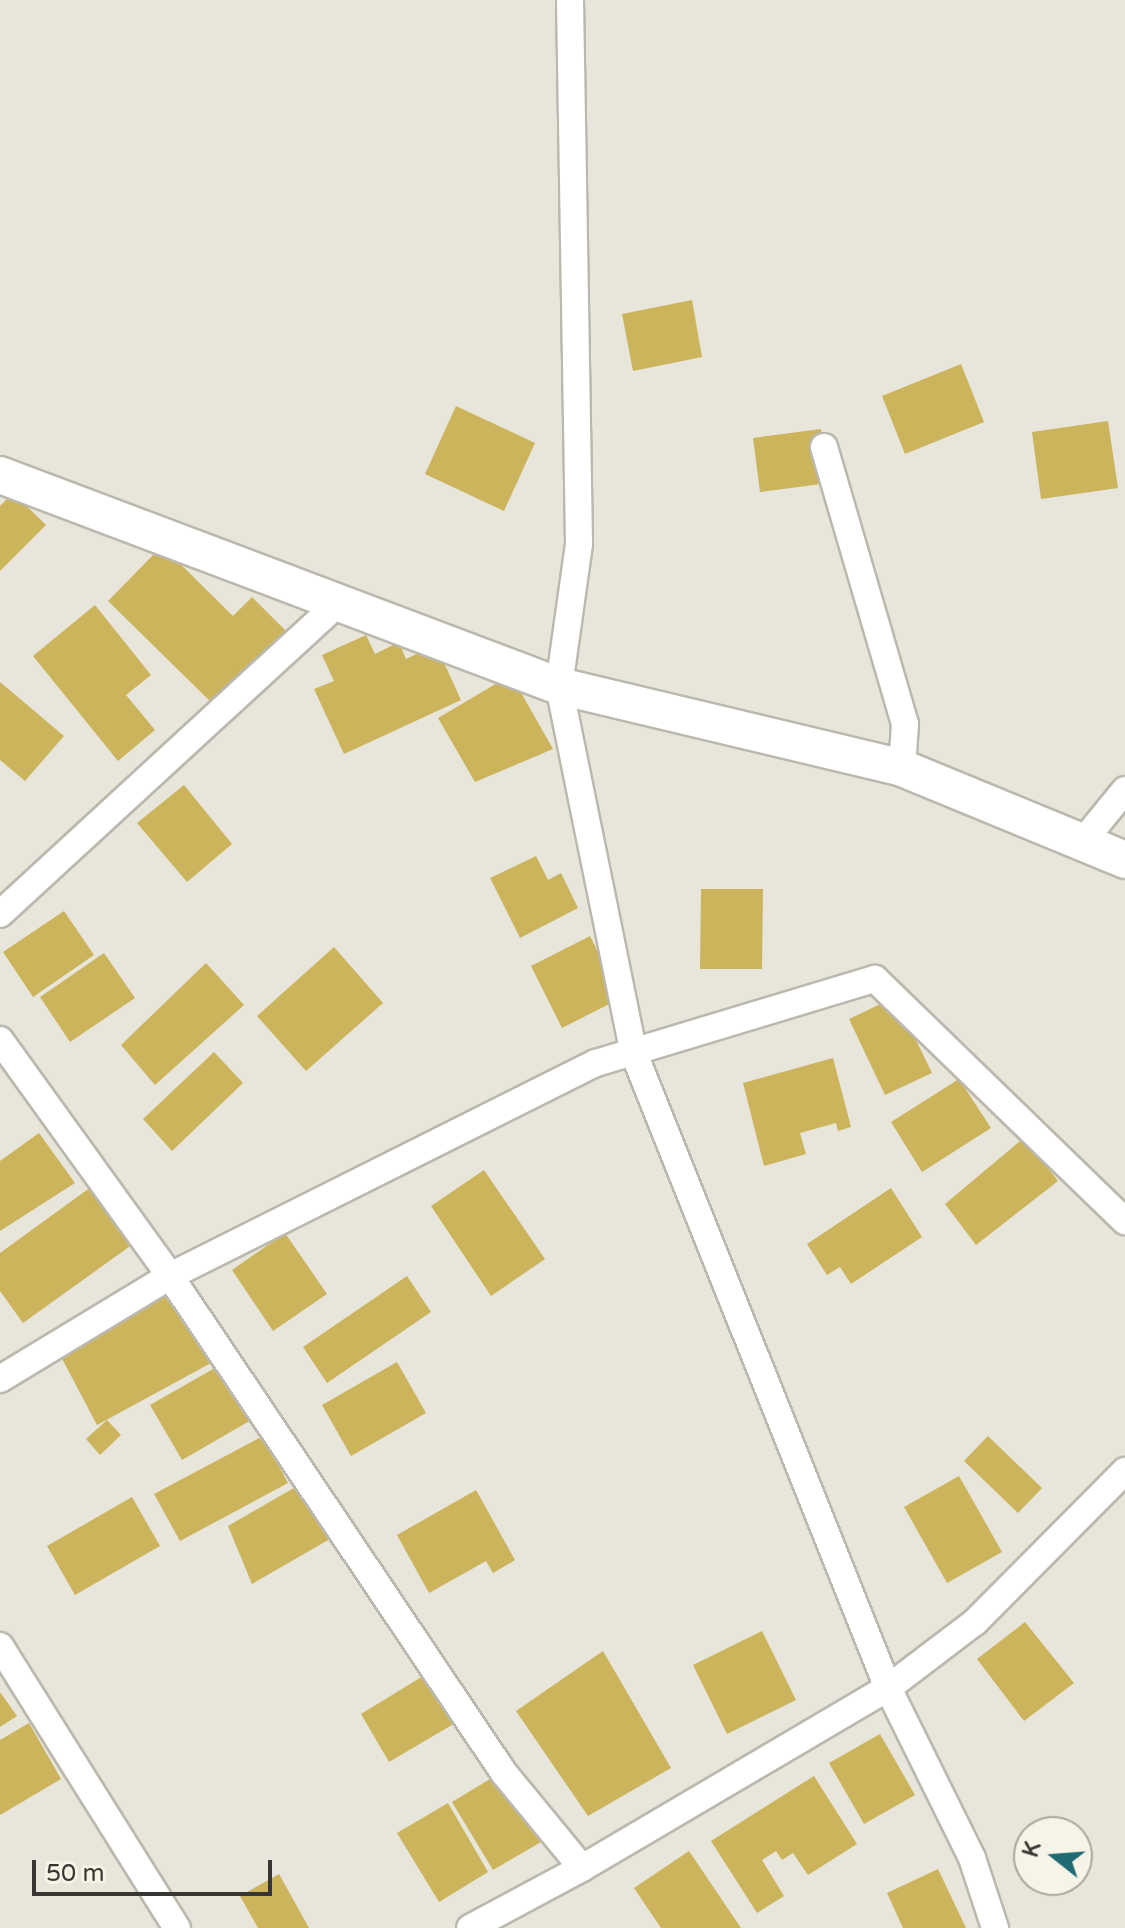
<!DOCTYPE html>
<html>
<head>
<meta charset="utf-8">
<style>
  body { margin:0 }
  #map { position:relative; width:1125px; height:1928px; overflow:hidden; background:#e8e5da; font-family:"Varela Round",sans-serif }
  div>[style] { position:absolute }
  .building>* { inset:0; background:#cbb45c }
  .roads { filter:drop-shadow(2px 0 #bbb8ad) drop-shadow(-2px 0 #bbb8ad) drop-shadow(0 2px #bbb8ad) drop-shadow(0 -2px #bbb8ad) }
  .street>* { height:26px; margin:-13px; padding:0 13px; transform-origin:13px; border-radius:13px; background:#fff }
  .secondary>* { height:36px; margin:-18px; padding:0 18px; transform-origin:18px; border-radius:18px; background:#fff }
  span { translate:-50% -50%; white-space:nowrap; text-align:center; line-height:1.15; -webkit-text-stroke:6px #f6f3e7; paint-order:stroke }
  .north { position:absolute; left:1013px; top:1816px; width:80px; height:80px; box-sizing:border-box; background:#f6f3e7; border:2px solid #aaa79f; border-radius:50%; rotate:287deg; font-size:22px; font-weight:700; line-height:32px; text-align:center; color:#373632 }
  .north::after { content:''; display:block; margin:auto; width:28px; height:36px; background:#1e6972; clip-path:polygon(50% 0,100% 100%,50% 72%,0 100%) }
  .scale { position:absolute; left:32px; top:1860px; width:240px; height:36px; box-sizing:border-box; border:4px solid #373632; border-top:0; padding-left:10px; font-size:24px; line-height:28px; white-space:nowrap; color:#373632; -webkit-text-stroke:6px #f6f3e7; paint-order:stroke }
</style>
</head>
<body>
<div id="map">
  <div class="building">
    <i style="clip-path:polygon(692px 300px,702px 357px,633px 371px,622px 314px)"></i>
    <i style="clip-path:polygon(961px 364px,984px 422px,905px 454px,882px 396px)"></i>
    <i style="clip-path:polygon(456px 406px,535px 443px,504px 511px,425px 474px)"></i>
    <i style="clip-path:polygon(1108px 421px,1118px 488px,1041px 499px,1032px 432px)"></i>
    <i style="clip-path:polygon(821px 429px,829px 483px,760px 492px,753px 438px)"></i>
    <i style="clip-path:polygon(13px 493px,46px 525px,0 571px,0 506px)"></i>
    <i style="clip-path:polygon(162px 546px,233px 616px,252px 597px,287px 632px,215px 706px,108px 601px)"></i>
    <i style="clip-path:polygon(95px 605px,151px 675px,126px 695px,155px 730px,118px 761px,33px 656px)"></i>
    <i style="clip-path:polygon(366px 635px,375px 654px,399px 642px,406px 659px,436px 645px,461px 700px,344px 754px,314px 689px,334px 681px,322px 655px)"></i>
    <i style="clip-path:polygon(511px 675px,553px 749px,475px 782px,438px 718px)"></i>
    <i style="clip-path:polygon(0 682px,64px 736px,25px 781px,0 760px)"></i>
    <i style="clip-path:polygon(184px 785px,232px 844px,187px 882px,137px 823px)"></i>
    <i style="clip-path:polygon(536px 856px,548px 880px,561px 873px,578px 908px,520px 938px,490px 878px)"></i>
    <i style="clip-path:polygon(701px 889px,763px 889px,762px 969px,700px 969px)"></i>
    <i style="clip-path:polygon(64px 911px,94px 955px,33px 997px,3px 952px)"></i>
    <i style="clip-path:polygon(590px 936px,621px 998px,562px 1028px,531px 966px)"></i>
    <i style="clip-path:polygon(334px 947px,383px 1003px,306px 1071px,257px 1016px)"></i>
    <i style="clip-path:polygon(104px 953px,135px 998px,70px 1042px,40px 997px)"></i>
    <i style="clip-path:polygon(206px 963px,244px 1005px,155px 1085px,121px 1045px)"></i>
    <i style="clip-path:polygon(895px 997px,932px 1073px,885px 1095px,849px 1019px)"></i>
    <i style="clip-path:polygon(214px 1052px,243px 1083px,172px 1151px,143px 1119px)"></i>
    <i style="clip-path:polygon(833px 1058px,851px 1127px,838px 1131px,836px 1123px,800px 1133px,806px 1154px,764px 1166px,743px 1083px)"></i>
    <i style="clip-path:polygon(959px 1079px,991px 1128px,922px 1172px,891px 1122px)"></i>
    <i style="clip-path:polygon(39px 1133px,75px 1183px,0 1231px,0 1161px)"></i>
    <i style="clip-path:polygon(1025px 1137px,1058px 1181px,976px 1245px,945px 1204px)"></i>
    <i style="clip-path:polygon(484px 1170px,545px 1259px,491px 1296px,431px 1206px)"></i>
    <i style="clip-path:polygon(91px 1187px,133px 1244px,23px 1323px,0 1291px,0 1253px)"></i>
    <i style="clip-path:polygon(891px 1188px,922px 1237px,851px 1284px,840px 1267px,827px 1275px,807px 1244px)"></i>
    <i style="clip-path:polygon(285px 1233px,327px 1294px,273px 1331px,232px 1270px)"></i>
    <i style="clip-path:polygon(407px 1276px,431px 1312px,327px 1383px,303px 1347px)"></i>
    <i style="clip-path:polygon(172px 1291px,211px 1363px,97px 1425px,59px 1353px)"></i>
    <i style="clip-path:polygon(227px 1361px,258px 1416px,182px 1460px,150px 1405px)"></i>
    <i style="clip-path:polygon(397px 1362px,426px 1413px,351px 1456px,322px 1405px)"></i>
    <i style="clip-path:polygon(107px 1420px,121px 1435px,100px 1455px,86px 1439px)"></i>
    <i style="clip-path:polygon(263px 1436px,288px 1483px,180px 1541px,154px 1494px)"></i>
    <i style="clip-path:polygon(988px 1436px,1042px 1488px,1018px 1513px,964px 1461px)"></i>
    <i style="clip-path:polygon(959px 1476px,1002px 1552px,947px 1583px,904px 1507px)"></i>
    <i style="clip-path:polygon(299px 1485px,330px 1539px,252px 1584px,228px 1526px)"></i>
    <i style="clip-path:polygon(476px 1490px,515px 1560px,493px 1573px,486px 1561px,429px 1593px,397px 1535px)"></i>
    <i style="clip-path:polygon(132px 1497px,160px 1546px,75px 1595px,47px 1546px)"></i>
    <i style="clip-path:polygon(1025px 1622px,1074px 1683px,1024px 1721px,977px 1659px)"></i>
    <i style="clip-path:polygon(762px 1631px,796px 1700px,727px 1734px,693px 1665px)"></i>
    <i style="clip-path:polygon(603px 1651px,671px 1768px,588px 1816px,516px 1711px)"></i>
    <i style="clip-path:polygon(428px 1673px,457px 1722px,389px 1762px,361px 1714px)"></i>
    <i style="clip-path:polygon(0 1692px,17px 1716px,0 1727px)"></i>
    <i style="clip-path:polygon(29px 1723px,61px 1779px,0 1815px,0 1740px)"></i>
    <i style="clip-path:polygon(880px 1734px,915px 1795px,864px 1824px,829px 1763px)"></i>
    <i style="clip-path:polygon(500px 1773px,541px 1842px,493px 1870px,452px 1802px)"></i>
    <i style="clip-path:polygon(814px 1776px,857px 1844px,808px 1875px,793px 1853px,782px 1860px,776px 1851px,762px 1860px,784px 1896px,757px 1913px,711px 1841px)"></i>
    <i style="clip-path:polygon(448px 1803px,488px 1872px,439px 1902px,397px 1833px)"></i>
    <i style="clip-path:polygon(689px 1851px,741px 1928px,661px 1928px,634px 1888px)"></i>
    <i style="clip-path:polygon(938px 1869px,966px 1928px,903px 1928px,887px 1893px)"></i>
    <i style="clip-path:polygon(279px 1874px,309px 1928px,258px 1928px,240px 1896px)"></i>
  </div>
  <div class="roads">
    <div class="street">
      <i style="left:570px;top:0;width:544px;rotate:89.05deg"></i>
      <i style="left:579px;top:544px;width:143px;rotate:98deg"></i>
      <i style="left:559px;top:686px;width:372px;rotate:78.5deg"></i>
      <i style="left:633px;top:1051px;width:686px;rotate:68.18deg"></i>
      <i style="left:888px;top:1688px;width:190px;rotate:63.7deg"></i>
      <i style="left:972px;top:1858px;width:74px;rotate:71.8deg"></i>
      <i style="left:824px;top:447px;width:289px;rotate:73.7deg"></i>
      <i style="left:905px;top:724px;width:44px;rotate:93.9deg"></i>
      <i style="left:1080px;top:845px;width:71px;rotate:-50.7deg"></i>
      <i style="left:0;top:914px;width:459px;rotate:-42.6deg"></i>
      <i style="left:0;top:1040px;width:291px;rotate:54.2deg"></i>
      <i style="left:170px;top:1276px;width:599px;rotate:56.1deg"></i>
      <i style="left:504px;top:1773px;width:123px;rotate:50.6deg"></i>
      <i style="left:582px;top:1868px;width:127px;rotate:151.8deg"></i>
      <i style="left:0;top:1379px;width:199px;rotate:-31.2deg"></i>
      <i style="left:170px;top:1276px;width:476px;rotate:-26.6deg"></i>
      <i style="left:596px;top:1063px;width:291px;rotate:-16.8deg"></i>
      <i style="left:875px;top:979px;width:348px;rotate:44.1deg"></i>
      <i style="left:0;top:1646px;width:333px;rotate:57.9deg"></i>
      <i style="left:582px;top:1868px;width:355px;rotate:-30.5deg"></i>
      <i style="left:888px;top:1688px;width:109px;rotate:-37.2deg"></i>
      <i style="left:975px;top:1622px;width:213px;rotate:-45.2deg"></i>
    </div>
    <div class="secondary">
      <i style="left:0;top:475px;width:597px;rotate:20.68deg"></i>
      <i style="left:559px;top:686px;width:353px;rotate:13.4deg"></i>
      <i style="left:902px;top:768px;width:241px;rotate:22.4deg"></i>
    </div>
  </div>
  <div class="north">K</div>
  <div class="scale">50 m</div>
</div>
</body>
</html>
